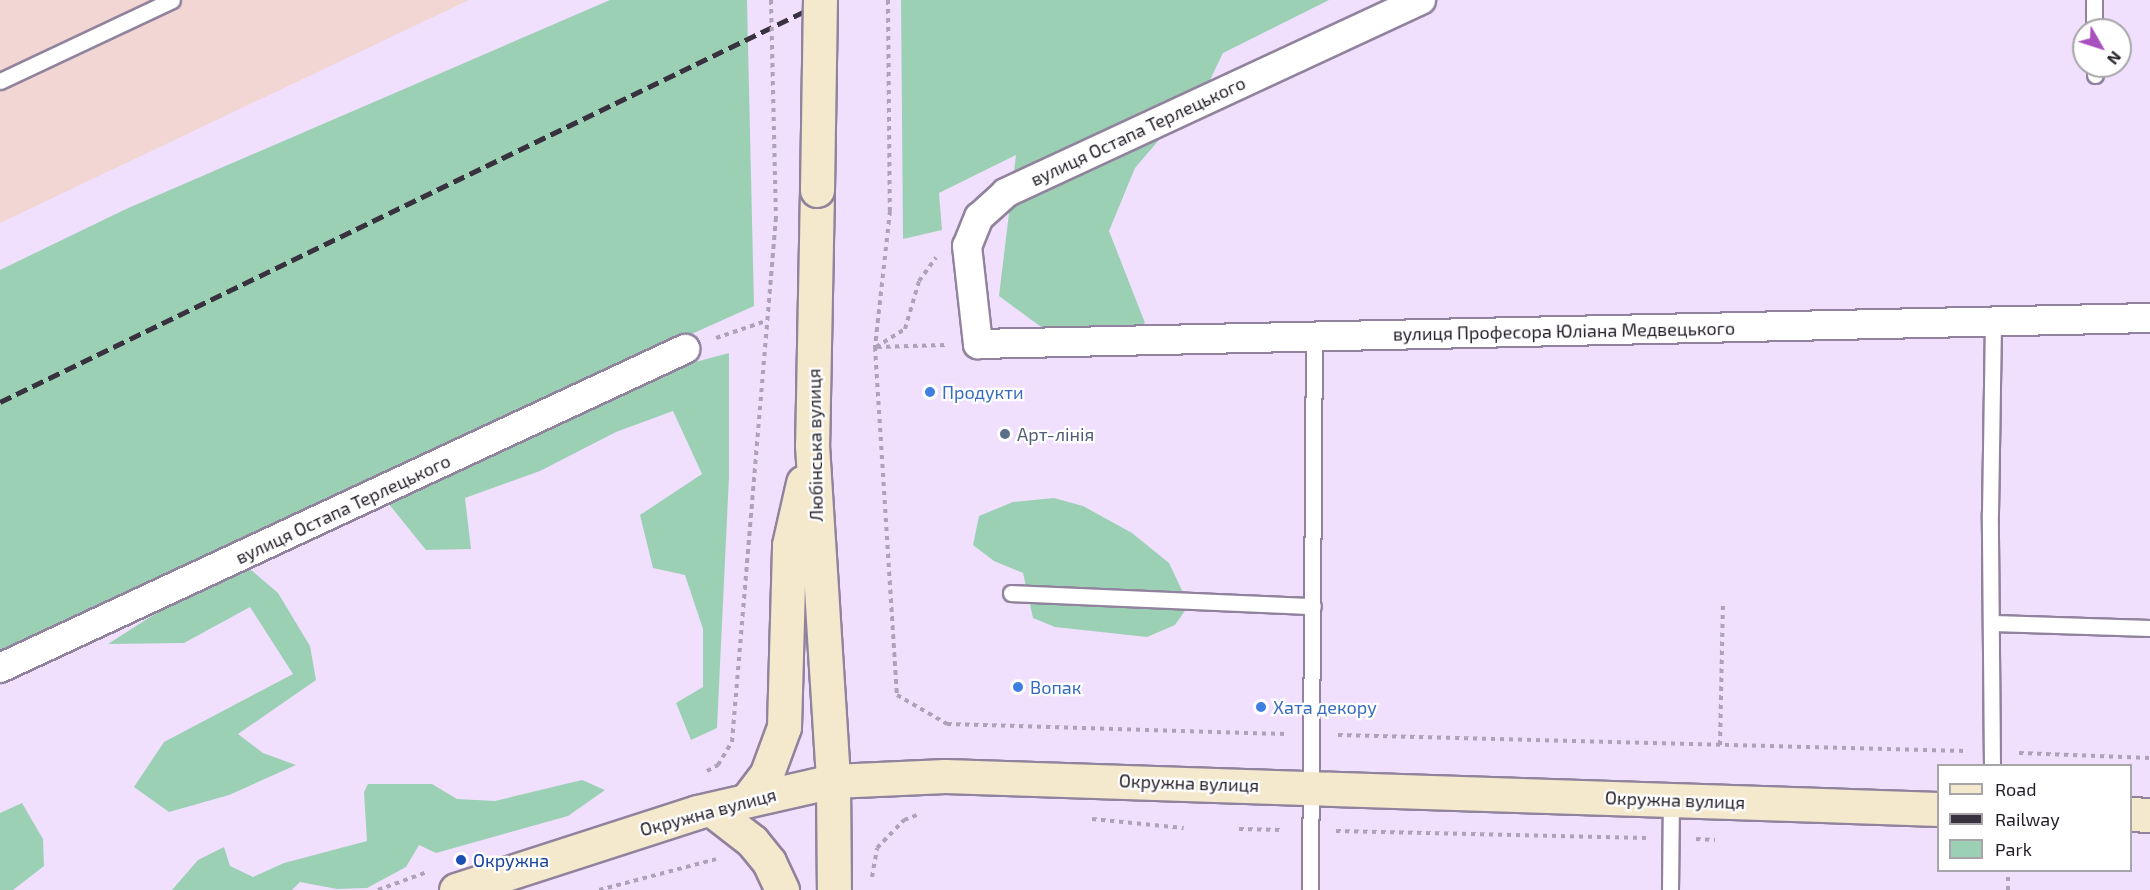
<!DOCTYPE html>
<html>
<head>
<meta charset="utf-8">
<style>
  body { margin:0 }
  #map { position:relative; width:2150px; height:890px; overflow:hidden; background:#f0e0fd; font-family:"Exo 2",sans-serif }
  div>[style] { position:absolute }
  .industrial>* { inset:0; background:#f1d6d3 }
  .green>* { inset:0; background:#9cd0b5 }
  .path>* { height:4px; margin-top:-2px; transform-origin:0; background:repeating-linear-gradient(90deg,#aea2b9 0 4.5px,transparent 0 9px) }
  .roads { filter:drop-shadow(2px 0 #91839d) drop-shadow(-2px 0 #91839d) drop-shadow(0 2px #91839d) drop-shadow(0 -2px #91839d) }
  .lane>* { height:15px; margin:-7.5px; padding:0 7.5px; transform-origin:7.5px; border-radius:7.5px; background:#fff }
  .street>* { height:28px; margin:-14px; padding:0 14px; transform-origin:14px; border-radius:14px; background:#fff }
  .secondary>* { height:33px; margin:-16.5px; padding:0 16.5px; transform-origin:16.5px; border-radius:16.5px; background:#f5e9cd }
  .rail>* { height:4.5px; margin-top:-2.25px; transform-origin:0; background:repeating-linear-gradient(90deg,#38313e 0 12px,transparent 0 18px) }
  .path-bridge>* { height:4px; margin-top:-2px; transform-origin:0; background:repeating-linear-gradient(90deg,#aea2b9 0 4.5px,transparent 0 9px) }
  .bridges { filter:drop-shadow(2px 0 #91839d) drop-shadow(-2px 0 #91839d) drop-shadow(0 2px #91839d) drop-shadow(0 -2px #91839d) }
  .secondary-bridge>* { height:33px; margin:-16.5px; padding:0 16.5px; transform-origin:16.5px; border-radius:16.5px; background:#f5e9cd }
  .dots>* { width:16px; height:16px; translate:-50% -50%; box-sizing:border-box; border:3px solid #fff; border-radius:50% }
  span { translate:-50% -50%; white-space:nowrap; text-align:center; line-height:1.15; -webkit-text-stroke:4.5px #fff; paint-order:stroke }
  .street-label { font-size:18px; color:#231d28 }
  .shop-label { font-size:18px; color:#366cbe }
  .left { translate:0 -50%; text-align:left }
  .service-label { font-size:18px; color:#4e5e75 }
  .transit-label { font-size:18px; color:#164399 }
  .legend { position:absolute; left:1937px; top:764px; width:195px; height:108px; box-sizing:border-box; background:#fff; border:2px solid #a7a5a9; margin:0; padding:8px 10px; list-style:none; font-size:18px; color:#231d28 }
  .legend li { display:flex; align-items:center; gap:12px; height:30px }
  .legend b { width:30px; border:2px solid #a7a5a9 }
  .north { position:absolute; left:2072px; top:18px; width:60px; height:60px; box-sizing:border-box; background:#fff; border:2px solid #a7a5a9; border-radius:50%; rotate:129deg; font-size:16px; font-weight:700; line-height:24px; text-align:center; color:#231d28 }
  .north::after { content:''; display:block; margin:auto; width:21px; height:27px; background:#a850bd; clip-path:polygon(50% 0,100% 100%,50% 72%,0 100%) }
</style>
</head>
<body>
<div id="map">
  <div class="industrial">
    <i style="clip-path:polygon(0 0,469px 0,0 223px)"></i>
  </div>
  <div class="green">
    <i style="clip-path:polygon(610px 0,747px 0,754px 306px,379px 474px,0 650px,0 270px,126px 209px)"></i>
    <i style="clip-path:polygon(901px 0,1329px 0,1223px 53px,1210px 80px,1135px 168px,1109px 231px,1145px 323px,1078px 354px,999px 296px,1016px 155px,939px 193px,942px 230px,903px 239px)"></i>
    <i style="clip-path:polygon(729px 353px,729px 477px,717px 728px,691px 740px,676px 703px,703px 687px,703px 629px,685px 575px,653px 568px,640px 515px,702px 474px,673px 411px,616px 432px,540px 471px,465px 498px,471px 549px,426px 550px,388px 503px,684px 365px)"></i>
    <i style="clip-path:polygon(1054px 498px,1083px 506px,1132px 533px,1169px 563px,1189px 605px,1175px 625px,1147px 637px,1055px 627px,1033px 618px,1023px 573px,994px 561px,973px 545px,979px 516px,1013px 502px)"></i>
    <i style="clip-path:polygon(251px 570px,278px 593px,310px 646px,316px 680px,238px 734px,263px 753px,296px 765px,229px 795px,169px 812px,134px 787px,164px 742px,293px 674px,250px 607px,184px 643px,108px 644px,183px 596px)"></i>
    <i style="clip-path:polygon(582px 780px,605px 790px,568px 816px,436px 853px,419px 845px,406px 867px,367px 888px,337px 889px,300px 882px,292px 890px,172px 890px,198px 860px,224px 847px,230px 866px,253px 877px,284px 863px,367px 841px,364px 792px,368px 784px,432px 784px,457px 799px,495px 801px)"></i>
    <i style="clip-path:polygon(22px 803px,43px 839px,44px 866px,13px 890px,0 890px,0 813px)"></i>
  </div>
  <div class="path">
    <i style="left:888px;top:0;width:211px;rotate:89.5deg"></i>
    <i style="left:890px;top:211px;width:137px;rotate:96.3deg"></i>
    <i style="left:875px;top:347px;width:349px;rotate:86.4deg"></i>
    <i style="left:897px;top:695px;width:58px;rotate:30.1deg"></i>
    <i style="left:947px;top:724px;width:339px;rotate:1.7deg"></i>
    <i style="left:716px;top:338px;width:53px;rotate:-18.8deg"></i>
    <i style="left:876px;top:347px;width:34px;rotate:-32deg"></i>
    <i style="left:905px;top:329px;width:50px;rotate:-73.7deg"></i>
    <i style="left:919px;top:281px;width:29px;rotate:-54deg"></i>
    <i style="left:877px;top:347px;width:68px;rotate:-1.7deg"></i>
    <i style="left:1338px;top:735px;width:628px;rotate:1.46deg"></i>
    <i style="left:1720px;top:745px;width:140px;rotate:-88.8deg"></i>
    <i style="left:2019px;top:753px;width:131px;rotate:2.2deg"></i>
    <i style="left:707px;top:771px;width:13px;rotate:-29deg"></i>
    <i style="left:718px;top:765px;width:27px;rotate:-59deg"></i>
    <i style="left:732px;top:742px;width:527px;rotate:-85.21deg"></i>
    <i style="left:1092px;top:819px;width:92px;rotate:5.6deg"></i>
    <i style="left:1239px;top:829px;width:44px;rotate:1.3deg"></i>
    <i style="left:1336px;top:831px;width:310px;rotate:1.3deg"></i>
    <i style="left:1696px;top:839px;width:19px;rotate:3deg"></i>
    <i style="left:872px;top:877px;width:29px;rotate:-80deg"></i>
    <i style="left:877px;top:848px;width:39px;rotate:-46deg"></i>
    <i style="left:904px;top:820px;width:17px;rotate:-21deg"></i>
    <i style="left:378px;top:890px;width:52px;rotate:-20.2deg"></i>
    <i style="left:599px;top:890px;width:121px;rotate:-14.8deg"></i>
    <i style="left:2008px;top:890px;width:20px;rotate:-90deg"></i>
  </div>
  <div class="roads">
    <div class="lane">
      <i style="left:2094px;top:0;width:30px;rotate:90deg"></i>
      <i style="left:2095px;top:66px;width:9px;rotate:90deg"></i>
      <i style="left:0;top:81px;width:190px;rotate:-25.2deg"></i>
      <i style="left:1011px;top:593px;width:302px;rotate:2.5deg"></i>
      <i style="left:1993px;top:623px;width:157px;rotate:1.8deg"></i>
      <i style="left:1992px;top:766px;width:253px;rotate:-90.5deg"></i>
      <i style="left:1990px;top:513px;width:192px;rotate:-89.1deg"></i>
      <i style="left:1310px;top:890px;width:554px;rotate:-89.59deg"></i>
      <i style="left:1670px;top:890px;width:90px;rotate:-89.4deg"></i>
    </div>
    <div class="street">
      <i style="left:1421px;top:0;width:458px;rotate:155.1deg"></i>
      <i style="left:1006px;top:193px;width:36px;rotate:138deg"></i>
      <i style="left:979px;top:217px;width:31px;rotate:112deg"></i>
      <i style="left:967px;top:246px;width:99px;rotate:83.6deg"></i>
      <i style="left:978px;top:344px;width:1172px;rotate:-1.27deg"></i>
      <i style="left:0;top:668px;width:756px;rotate:-24.97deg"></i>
    </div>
    <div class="secondary">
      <i style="left:817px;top:190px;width:255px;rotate:91.1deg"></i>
      <i style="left:812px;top:445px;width:337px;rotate:86.4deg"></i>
      <i style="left:833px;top:781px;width:109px;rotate:89.5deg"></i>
      <i style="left:747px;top:800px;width:34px;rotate:-53deg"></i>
      <i style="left:767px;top:773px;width:49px;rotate:-69.7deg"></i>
      <i style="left:784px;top:727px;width:182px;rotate:-88.4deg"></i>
      <i style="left:789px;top:545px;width:64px;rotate:-77.3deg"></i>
      <i style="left:712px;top:810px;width:51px;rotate:37.8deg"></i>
      <i style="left:752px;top:841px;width:27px;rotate:51deg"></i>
      <i style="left:769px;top:862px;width:31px;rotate:65deg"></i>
      <i style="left:2130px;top:814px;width:20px;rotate:3deg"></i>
      <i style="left:456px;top:890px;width:253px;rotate:-17.9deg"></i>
      <i style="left:697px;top:812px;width:139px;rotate:-12.8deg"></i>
      <i style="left:833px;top:781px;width:112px;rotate:-2.6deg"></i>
      <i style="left:945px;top:776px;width:994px;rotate:1.9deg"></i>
    </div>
  </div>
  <div class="rail">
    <i style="left:0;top:402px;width:920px;rotate:-25.9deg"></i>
  </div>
  <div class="path-bridge">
    <i style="left:771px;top:0;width:217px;rotate:88.7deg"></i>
  </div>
  <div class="bridges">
    <div class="secondary-bridge">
      <i style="left:817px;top:190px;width:190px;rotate:-89.1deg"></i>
    </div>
  </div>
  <div class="dots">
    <i style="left:930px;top:392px;background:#3f7fe0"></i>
    <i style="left:1005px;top:434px;background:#5c6f8a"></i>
    <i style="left:1018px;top:687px;background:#3f7fe0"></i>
    <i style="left:1261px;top:707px;background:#3f7fe0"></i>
    <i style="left:461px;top:860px;background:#1a4fb4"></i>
  </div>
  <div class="street-label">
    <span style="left:1138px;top:131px;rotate:-25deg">вулиця Остапа Терлецького</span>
    <span style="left:1564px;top:331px;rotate:-1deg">вулиця Професора Юліана Медвецького</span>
    <span style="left:815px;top:445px;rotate:-91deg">Любінська вулиця</span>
    <span style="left:343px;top:509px;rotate:-25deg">вулиця Остапа Терлецького</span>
    <span style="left:1189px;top:783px;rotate:2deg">Окружна вулиця</span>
    <span style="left:1675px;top:800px;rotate:2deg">Окружна вулиця</span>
    <span style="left:708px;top:812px;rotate:-15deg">Окружна вулиця</span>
  </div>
  <div class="shop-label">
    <span class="left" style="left:942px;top:392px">Продукти</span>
    <span class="left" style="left:1030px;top:687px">Вопак</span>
    <span class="left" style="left:1273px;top:707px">Хата декору</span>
  </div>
  <div class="service-label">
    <span class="left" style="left:1017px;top:434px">Арт-лінія</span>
  </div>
  <div class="transit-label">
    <span class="left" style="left:473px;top:860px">Окружна</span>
  </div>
  <ul class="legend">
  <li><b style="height:8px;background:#f5e9cd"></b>Road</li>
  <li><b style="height:8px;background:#38313e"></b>Railway</li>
  <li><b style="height:16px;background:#9cd0b5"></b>Park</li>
  </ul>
  <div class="north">N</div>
</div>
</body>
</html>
